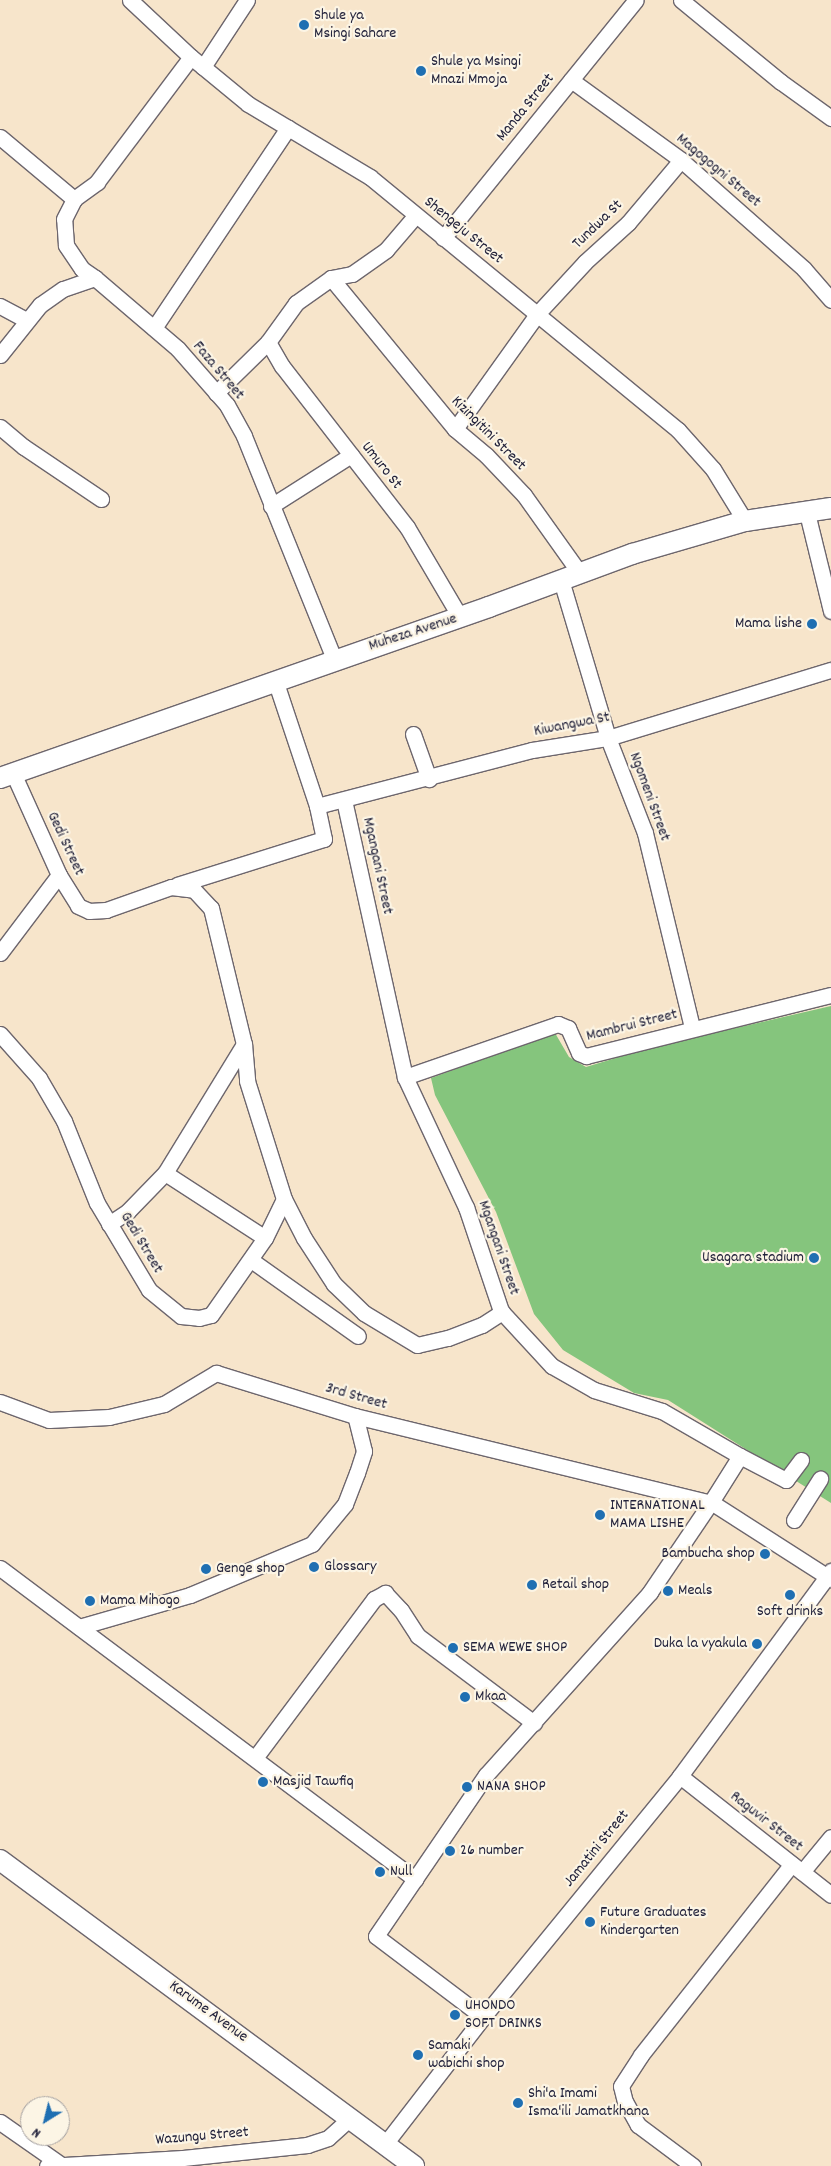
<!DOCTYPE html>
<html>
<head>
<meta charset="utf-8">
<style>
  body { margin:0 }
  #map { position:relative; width:831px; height:2166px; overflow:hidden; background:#f7e5cb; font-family:Dekko,sans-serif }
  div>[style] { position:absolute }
  .green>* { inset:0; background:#85c57d }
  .roads { filter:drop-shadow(1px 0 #6d666d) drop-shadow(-1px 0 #6d666d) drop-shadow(0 1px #6d666d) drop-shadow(0 -1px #6d666d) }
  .street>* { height:15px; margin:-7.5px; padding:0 7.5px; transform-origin:7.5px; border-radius:7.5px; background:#fff }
  .secondary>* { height:20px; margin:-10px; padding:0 10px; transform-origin:10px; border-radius:10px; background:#fff }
  .dots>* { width:14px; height:14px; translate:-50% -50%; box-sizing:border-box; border:2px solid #fcf5e5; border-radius:50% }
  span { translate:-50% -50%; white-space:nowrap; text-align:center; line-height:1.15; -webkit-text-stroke:4.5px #fcf5e5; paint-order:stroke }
  .poi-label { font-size:16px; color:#22223b }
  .left { translate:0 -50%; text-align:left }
  .right { translate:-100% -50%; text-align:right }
  .street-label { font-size:16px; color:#22223b }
  .north { position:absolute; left:20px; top:2096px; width:50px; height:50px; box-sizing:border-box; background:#fcf5e5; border:1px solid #a5a1a1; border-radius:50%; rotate:216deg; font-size:14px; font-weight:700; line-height:20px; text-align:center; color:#22223b }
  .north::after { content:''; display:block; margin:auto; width:18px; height:22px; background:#1f6fb2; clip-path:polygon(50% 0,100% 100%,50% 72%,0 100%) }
</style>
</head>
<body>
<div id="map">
  <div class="green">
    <i style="clip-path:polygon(831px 1006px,831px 1503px,668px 1400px,634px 1393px,563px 1350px,534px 1314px,496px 1212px,435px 1095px,431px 1078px,555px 1033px,569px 1057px,586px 1067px,649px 1048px)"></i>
  </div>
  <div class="roads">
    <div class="street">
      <i style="left:130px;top:0;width:83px;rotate:43.1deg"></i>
      <i style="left:191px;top:57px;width:74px;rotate:39.5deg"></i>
      <i style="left:248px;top:104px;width:142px;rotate:30.9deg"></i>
      <i style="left:370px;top:177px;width:399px;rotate:39.4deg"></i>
      <i style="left:678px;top:430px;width:52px;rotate:48.1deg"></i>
      <i style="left:713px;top:469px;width:61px;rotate:58.4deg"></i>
      <i style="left:681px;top:0;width:129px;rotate:39.4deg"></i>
      <i style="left:781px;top:82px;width:62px;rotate:35.8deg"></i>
      <i style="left:203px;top:67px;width:80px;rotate:-56.7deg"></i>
      <i style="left:571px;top:80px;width:136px;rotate:36deg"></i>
      <i style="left:681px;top:160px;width:164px;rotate:41.5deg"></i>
      <i style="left:804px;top:269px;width:41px;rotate:48.9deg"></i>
      <i style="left:0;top:137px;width:97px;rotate:40deg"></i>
      <i style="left:443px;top:238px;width:306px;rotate:-51deg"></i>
      <i style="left:95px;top:278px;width:16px;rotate:-145deg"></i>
      <i style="left:82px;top:269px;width:29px;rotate:-124deg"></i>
      <i style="left:66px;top:245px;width:26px;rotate:-94deg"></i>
      <i style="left:64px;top:219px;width:22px;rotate:-63deg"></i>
      <i style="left:74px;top:199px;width:29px;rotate:-36deg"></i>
      <i style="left:97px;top:182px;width:156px;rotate:-53.1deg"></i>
      <i style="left:331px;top:278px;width:195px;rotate:50.6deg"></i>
      <i style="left:455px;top:429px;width:40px;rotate:40deg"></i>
      <i style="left:486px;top:455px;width:55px;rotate:46.5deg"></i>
      <i style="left:524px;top:495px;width:95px;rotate:54.5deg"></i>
      <i style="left:0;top:306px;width:30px;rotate:28deg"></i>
      <i style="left:154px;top:328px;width:241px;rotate:-56.2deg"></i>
      <i style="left:268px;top:342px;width:28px;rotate:60deg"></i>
      <i style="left:282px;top:366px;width:204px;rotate:52.2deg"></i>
      <i style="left:407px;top:527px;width:104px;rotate:59.5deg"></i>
      <i style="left:0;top:355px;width:64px;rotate:-51.3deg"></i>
      <i style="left:40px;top:305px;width:28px;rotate:-35deg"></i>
      <i style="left:63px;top:289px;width:34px;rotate:-19deg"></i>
      <i style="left:95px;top:278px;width:109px;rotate:40.5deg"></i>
      <i style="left:178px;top:349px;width:74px;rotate:48.8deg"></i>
      <i style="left:227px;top:405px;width:35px;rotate:61deg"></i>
      <i style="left:244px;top:436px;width:240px;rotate:68deg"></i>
      <i style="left:216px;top:393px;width:73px;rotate:-44.4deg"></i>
      <i style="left:268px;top:342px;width:48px;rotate:-54.3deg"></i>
      <i style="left:296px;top:303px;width:43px;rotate:-35.5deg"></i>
      <i style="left:331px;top:278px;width:21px;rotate:-11deg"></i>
      <i style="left:352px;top:274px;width:42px;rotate:-35.2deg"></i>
      <i style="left:386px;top:250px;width:45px;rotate:-49.5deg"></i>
      <i style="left:0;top:427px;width:31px;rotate:40deg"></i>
      <i style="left:24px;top:447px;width:93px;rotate:34deg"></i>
      <i style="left:455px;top:429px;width:143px;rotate:-54.4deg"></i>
      <i style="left:538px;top:313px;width:69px;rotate:-47.3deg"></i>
      <i style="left:585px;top:262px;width:58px;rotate:-42.2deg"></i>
      <i style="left:628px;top:223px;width:82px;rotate:-49.9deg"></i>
      <i style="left:271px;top:506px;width:95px;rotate:-32.5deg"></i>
      <i style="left:807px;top:513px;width:101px;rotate:76.2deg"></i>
      <i style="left:561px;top:580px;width:165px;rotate:73.4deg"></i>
      <i style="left:608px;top:738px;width:102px;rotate:68.7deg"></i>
      <i style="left:645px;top:833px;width:201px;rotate:76.4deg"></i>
      <i style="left:413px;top:734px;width:48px;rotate:70.4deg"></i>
      <i style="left:13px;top:773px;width:112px;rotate:65.7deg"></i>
      <i style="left:59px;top:875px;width:36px;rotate:58deg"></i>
      <i style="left:78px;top:906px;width:12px;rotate:24deg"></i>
      <i style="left:89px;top:911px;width:17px;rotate:-3deg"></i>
      <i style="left:106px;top:910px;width:69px;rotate:-19.5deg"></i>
      <i style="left:171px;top:887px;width:23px;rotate:7deg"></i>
      <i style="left:194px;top:890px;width:25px;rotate:47deg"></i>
      <i style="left:211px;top:908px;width:140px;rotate:76.4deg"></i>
      <i style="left:244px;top:1044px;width:37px;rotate:85deg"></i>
      <i style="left:247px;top:1081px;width:124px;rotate:72.6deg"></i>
      <i style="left:284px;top:1199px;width:44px;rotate:62.9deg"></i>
      <i style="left:304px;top:1238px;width:55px;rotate:56.9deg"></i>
      <i style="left:334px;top:1284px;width:42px;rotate:44deg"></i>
      <i style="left:364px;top:1313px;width:62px;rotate:31.1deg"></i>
      <i style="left:417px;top:1345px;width:32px;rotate:-13deg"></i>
      <i style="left:448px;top:1338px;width:36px;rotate:-21deg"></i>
      <i style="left:482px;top:1325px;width:24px;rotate:-33deg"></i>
      <i style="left:344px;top:800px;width:284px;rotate:77.6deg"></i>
      <i style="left:405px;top:1077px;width:144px;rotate:64.9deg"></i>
      <i style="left:466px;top:1207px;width:110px;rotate:71.4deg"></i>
      <i style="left:501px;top:1311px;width:75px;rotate:47.2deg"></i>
      <i style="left:552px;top:1366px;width:48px;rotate:29.7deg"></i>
      <i style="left:594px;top:1390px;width:71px;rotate:17.2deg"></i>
      <i style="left:662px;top:1411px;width:90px;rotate:30deg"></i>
      <i style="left:740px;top:1456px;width:54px;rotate:122.2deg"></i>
      <i style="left:711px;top:1502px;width:143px;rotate:32.7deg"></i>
      <i style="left:317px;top:806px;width:222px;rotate:-14.6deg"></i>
      <i style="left:532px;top:750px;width:77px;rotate:-9deg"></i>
      <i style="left:608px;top:738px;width:233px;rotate:-17deg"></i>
      <i style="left:177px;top:885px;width:154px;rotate:-17.4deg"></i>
      <i style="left:324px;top:839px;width:34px;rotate:-102deg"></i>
      <i style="left:317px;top:806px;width:133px;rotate:-108.4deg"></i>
      <i style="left:0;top:953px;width:98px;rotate:-52.9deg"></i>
      <i style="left:0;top:1034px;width:59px;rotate:48.4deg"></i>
      <i style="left:39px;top:1078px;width:50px;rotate:59.8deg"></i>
      <i style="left:64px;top:1121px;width:88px;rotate:68.1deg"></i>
      <i style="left:97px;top:1203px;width:101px;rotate:59.1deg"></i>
      <i style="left:149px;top:1290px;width:41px;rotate:39.1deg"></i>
      <i style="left:181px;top:1316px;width:18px;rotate:6deg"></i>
      <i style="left:199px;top:1318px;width:12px;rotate:-14deg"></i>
      <i style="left:211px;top:1315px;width:94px;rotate:-55deg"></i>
      <i style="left:265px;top:1238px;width:43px;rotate:-64deg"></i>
      <i style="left:405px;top:1077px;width:162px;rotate:-19.1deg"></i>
      <i style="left:558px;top:1024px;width:11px;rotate:22deg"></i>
      <i style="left:568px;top:1028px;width:27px;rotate:66deg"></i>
      <i style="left:579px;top:1053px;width:8px;rotate:23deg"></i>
      <i style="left:586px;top:1056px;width:252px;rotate:-14deg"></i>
      <i style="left:165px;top:1173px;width:119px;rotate:33deg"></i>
      <i style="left:109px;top:1224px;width:23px;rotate:-34deg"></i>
      <i style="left:128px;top:1211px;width:53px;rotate:-45.8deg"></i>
      <i style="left:165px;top:1173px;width:151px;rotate:-58.5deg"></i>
      <i style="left:251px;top:1260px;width:131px;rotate:35.4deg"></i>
      <i style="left:0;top:1402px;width:52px;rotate:20.2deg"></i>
      <i style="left:49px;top:1420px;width:60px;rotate:-2.9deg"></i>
      <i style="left:109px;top:1417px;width:57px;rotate:-13.3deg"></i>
      <i style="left:164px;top:1404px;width:61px;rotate:-30.8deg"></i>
      <i style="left:216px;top:1373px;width:145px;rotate:17.2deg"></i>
      <i style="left:355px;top:1416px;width:366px;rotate:13.7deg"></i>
      <i style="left:740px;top:1456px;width:52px;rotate:27.6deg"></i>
      <i style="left:786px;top:1480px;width:25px;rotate:-53deg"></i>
      <i style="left:794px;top:1520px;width:49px;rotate:-57.6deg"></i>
      <i style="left:0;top:1568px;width:519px;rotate:36.85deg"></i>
      <i style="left:79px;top:1627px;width:116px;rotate:-16.1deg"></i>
      <i style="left:190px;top:1595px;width:132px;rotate:-22.7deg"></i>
      <i style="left:312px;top:1544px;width:52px;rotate:-50.5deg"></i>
      <i style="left:345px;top:1504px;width:33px;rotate:-69deg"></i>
      <i style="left:357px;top:1473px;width:23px;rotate:-72deg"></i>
      <i style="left:364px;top:1451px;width:36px;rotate:-104deg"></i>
      <i style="left:255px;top:1758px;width:199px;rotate:-53.2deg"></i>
      <i style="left:374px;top:1599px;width:13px;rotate:-29deg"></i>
      <i style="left:385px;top:1593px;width:23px;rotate:47deg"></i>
      <i style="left:401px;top:1610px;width:31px;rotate:57deg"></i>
      <i style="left:418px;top:1636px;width:145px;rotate:36.9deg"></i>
      <i style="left:680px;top:1776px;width:192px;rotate:38.2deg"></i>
      <i style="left:802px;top:1872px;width:45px;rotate:-50.4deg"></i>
      <i style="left:483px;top:2017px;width:134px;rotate:-142.9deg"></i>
      <i style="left:376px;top:1936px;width:195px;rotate:-55.7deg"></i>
      <i style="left:486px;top:1775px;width:246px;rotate:-48.1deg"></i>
      <i style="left:650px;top:1592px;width:109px;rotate:-55.9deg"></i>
      <i style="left:0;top:2122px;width:73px;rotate:35deg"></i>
      <i style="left:385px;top:2144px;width:160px;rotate:-52.3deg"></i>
      <i style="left:483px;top:2017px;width:311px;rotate:-50.7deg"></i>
      <i style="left:680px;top:1776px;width:255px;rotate:-53.6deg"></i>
      <i style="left:47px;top:2166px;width:136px;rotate:-3.4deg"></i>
      <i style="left:183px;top:2158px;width:125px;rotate:-6deg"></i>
      <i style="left:307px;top:2145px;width:22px;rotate:-18deg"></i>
      <i style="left:328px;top:2138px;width:31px;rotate:-42deg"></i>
      <i style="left:693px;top:2166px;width:69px;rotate:-143.3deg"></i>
      <i style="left:638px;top:2125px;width:26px;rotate:-119deg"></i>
      <i style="left:625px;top:2102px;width:16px;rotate:-104deg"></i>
      <i style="left:621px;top:2086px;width:37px;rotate:-57deg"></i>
      <i style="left:641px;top:2055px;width:243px;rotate:-51.7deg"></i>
    </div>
    <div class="secondary">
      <i style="left:0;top:778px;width:518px;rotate:-19.27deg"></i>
      <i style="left:489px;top:607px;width:153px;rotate:-20.3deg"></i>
      <i style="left:632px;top:554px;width:118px;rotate:-16.3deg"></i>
      <i style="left:745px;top:521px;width:87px;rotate:-8.6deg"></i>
      <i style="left:0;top:1860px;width:515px;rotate:36.47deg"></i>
    </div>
  </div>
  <div class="dots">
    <i style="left:304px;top:25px;background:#1f6fb2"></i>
    <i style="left:421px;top:71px;background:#1f6fb2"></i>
    <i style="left:812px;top:624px;background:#1f6fb2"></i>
    <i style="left:814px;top:1258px;background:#1f6fb2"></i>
    <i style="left:600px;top:1515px;background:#1f6fb2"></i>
    <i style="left:765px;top:1554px;background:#1f6fb2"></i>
    <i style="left:314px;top:1567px;background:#1f6fb2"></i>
    <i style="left:206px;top:1569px;background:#1f6fb2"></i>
    <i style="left:532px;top:1585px;background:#1f6fb2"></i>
    <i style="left:668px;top:1591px;background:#1f6fb2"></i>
    <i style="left:790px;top:1595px;background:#1f6fb2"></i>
    <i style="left:90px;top:1601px;background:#1f6fb2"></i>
    <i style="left:757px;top:1644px;background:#1f6fb2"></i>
    <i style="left:453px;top:1648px;background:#1f6fb2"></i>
    <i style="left:465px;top:1697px;background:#1f6fb2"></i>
    <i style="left:263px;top:1782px;background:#1f6fb2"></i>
    <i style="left:467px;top:1787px;background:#1f6fb2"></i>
    <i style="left:450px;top:1851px;background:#1f6fb2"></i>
    <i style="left:380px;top:1872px;background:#1f6fb2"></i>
    <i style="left:590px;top:1922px;background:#1f6fb2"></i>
    <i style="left:455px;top:2015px;background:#1f6fb2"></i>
    <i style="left:418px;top:2055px;background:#1f6fb2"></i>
    <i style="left:518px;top:2103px;background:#1f6fb2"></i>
  </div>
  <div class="poi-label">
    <span class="left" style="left:314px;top:25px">Shule ya<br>Msingi Sahare</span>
    <span class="left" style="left:431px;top:71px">Shule ya Msingi<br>Mnazi Mmoja</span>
    <span class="right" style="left:802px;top:624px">Mama lishe</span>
    <span class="right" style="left:804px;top:1258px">Usagara stadium</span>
    <span class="left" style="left:610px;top:1515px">INTERNATIONAL<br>MAMA LISHE</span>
    <span class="right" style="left:755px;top:1554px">Bambucha shop</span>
    <span class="left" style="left:324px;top:1567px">Glossary</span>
    <span class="left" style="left:216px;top:1569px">Genge shop</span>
    <span class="left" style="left:542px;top:1585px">Retail shop</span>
    <span class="left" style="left:678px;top:1591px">Meals</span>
    <span class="left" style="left:100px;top:1601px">Mama Mihogo</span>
    <span style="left:790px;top:1612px">Soft drinks</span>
    <span class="right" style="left:747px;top:1644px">Duka la vyakula</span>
    <span class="left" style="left:463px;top:1648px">SEMA WEWE SHOP</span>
    <span class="left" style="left:475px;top:1697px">Mkaa</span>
    <span class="left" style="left:273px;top:1782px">Masjid Tawfiq</span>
    <span class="left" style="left:477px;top:1787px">NANA SHOP</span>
    <span class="left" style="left:460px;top:1851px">26 number</span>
    <span class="left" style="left:390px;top:1872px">Null</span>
    <span class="left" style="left:600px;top:1922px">Future Graduates<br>Kindergarten</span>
    <span class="left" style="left:465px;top:2015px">UHONDO<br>SOFT DRINKS</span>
    <span class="left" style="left:428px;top:2055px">Samaki<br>wabichi shop</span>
    <span class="left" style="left:528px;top:2103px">Shi'a Imami<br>Isma'ili Jamatkhana</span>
  </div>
  <div class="street-label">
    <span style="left:526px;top:108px;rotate:-51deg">Manda Street</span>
    <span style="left:718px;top:171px;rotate:40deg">Magogogni Street</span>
    <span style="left:598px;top:225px;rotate:-44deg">Tundwa St</span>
    <span style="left:463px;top:231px;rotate:39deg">Shengeju Street</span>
    <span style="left:218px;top:371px;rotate:50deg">Faza Street</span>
    <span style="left:488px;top:434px;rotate:45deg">Kizingitini Street</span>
    <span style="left:381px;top:466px;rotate:52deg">Umuro St</span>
    <span style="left:413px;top:633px;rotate:-18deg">Muheza Avenue</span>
    <span style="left:572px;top:725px;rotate:-11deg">Kiwangwa St</span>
    <span style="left:649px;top:797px;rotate:70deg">Ngomeni Street</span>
    <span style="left:65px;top:844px;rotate:65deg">Gedi Street</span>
    <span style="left:377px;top:866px;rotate:78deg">Mgangani Street</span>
    <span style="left:632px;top:1026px;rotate:-14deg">Mambrui Street</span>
    <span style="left:141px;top:1243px;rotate:59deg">Gedi Street</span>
    <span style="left:498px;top:1248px;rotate:71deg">Mgangani Street</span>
    <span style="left:356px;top:1397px;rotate:16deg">3rd Street</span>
    <span style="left:766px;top:1822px;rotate:38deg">Raguvir Street</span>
    <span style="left:597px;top:1849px;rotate:-51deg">Jamatini Street</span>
    <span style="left:208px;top:2012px;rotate:36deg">Karume Avenue</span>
    <span style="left:202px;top:2137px;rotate:-5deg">Wazungu Street</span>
  </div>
  <div class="north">N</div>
</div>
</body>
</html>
